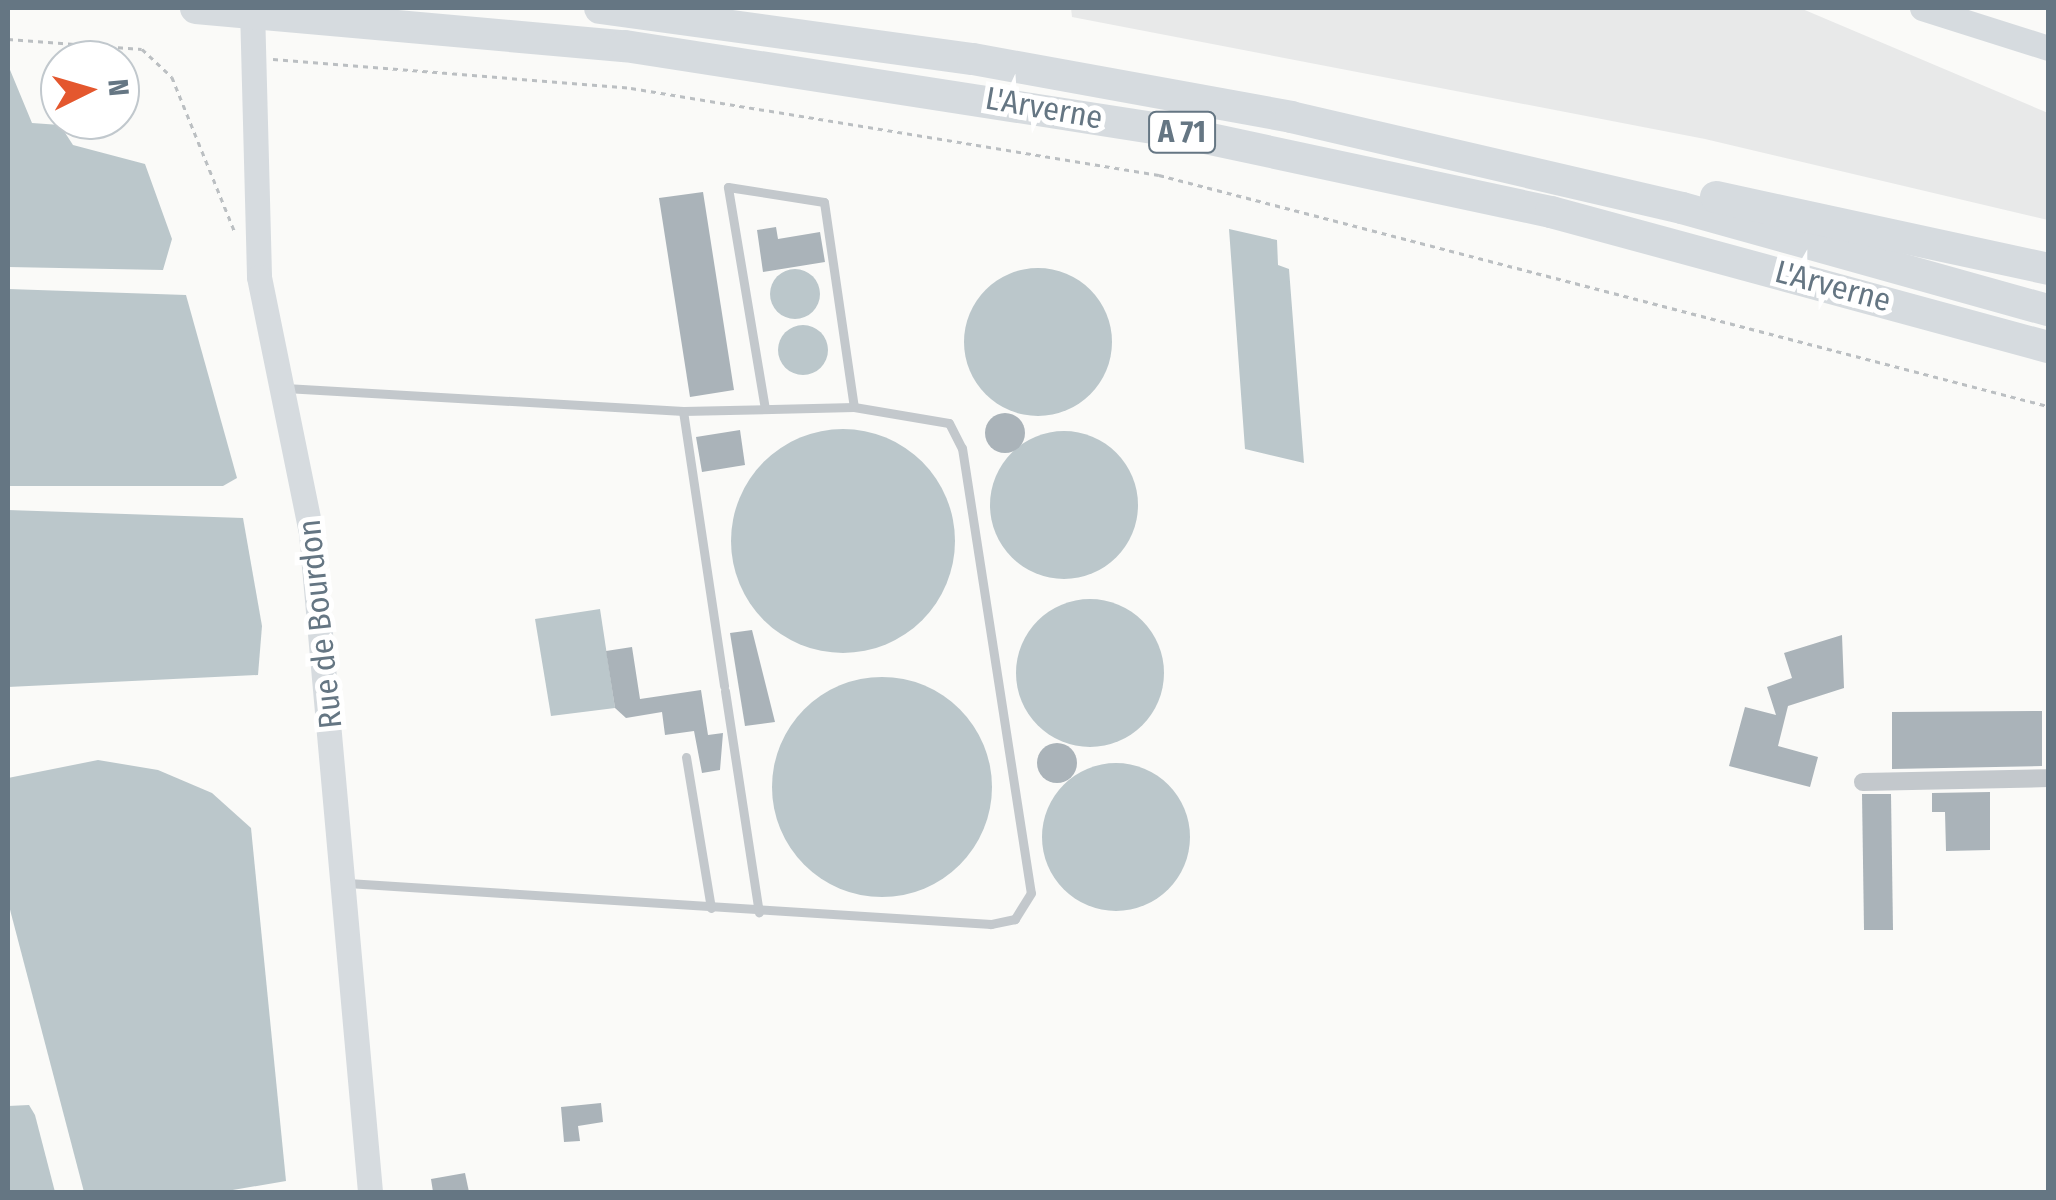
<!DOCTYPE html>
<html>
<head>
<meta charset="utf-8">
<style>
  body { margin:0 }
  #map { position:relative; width:2056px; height:1200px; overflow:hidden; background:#fafaf8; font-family:"Fira Sans Condensed",sans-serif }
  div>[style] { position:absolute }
  .built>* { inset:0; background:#e8e9e9 }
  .water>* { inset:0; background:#bbc7cb }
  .round { border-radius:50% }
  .building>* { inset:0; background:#aab3b9 }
  .path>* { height:2.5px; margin-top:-1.25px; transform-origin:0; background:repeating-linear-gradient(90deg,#bbbfc2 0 5px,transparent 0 10px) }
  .service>* { height:9px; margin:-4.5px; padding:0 4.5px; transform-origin:4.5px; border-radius:4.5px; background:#c3c8cc }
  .minor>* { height:18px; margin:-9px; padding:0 9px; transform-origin:9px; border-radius:9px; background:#c3c8cc }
  .secondary>* { height:25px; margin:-12.5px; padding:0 12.5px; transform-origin:12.5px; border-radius:12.5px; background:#d6dbdf }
  .motorway>* { height:32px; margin:-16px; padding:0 16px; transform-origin:16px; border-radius:16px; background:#d6dbdf }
  span { translate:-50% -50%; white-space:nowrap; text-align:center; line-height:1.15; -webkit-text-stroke:10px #fff; paint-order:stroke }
  .shield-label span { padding:2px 8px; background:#fff; border:2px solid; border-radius:8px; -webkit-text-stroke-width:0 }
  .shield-label { font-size:30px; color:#657683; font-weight:700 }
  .street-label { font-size:32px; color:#657683 }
  .frame { position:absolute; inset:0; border:10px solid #657683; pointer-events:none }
  .north { position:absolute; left:40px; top:40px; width:100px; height:100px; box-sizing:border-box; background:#fff; border:2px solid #c1c8cd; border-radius:50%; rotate:85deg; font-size:28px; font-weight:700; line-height:40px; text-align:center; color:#657683 }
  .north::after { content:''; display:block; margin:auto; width:35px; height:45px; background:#e4572e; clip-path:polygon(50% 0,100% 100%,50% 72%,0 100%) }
</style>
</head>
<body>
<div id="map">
  <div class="built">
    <i style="clip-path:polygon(1071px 8px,1800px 8px,2048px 113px,2048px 220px,1705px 139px,1072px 17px)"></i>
  </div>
  <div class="water">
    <i style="clip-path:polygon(8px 65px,32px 123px,60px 125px,73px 145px,145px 164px,172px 239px,163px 270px,8px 267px)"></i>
    <i style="clip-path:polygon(1229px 229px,1277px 240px,1278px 265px,1289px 269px,1304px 463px,1245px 449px)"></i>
    <i class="round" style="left:964px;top:268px;width:148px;height:148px"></i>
    <i class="round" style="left:770px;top:269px;width:50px;height:50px"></i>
    <i style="clip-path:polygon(8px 289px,186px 295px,237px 478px,223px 486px,8px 486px)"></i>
    <i class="round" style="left:778px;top:325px;width:50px;height:50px"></i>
    <i class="round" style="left:731px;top:429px;width:224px;height:224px"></i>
    <i class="round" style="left:990px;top:431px;width:148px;height:148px"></i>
    <i style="clip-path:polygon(8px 510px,243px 518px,262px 626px,258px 675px,8px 687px)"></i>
    <i class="round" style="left:1016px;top:599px;width:148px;height:148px"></i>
    <i style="clip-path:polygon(600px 609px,615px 708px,551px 716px,535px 619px)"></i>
    <i class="round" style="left:772px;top:677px;width:220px;height:220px"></i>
    <i style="clip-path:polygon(98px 760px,158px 770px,212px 793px,251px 828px,286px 1181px,221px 1192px,84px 1192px,8px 902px,8px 778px)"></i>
    <i class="round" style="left:1042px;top:763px;width:148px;height:148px"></i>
    <i style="clip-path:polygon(29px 1105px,35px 1115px,55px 1192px,8px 1192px,8px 1106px)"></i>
  </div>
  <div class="building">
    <i style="clip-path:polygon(703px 192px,734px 390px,690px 397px,659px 198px)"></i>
    <i style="clip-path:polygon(776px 227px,778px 239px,820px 232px,825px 262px,763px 272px,757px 230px)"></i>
    <i class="round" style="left:985px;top:413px;width:40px;height:40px"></i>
    <i style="clip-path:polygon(740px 430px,745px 465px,702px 472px,696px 437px)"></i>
    <i style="clip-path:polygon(752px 630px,775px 722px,745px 726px,730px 633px)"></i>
    <i style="clip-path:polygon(1842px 635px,1844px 688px,1788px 706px,1778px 746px,1818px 757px,1810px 787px,1729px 766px,1745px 707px,1776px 715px,1767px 687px,1792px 678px,1784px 653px)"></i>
    <i style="clip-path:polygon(632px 647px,640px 699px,701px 690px,708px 735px,723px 733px,720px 770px,702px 773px,694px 731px,665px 735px,662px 712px,626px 718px,615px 708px,606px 651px)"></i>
    <i style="clip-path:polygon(2042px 711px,2042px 766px,1892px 769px,1892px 712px)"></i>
    <i class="round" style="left:1037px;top:743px;width:40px;height:40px"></i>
    <i style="clip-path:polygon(1990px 792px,1990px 850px,1946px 851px,1945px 812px,1932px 812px,1932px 793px)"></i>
    <i style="clip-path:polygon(1862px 794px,1891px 794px,1893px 930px,1864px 930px)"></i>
    <i style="clip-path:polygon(601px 1103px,603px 1122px,578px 1126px,580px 1141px,564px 1142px,561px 1107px)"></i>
    <i style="clip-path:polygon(465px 1173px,469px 1192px,433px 1192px,431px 1179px)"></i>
  </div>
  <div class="path">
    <i style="left:8px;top:39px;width:134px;rotate:4.3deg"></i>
    <i style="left:142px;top:49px;width:41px;rotate:43deg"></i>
    <i style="left:172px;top:77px;width:167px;rotate:67.9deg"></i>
    <i style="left:273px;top:59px;width:359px;rotate:4.6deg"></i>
    <i style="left:631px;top:88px;width:535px;rotate:9.36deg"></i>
    <i style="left:1159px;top:175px;width:919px;rotate:14.57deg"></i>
  </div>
  <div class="service">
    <i style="left:285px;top:388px;width:399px;rotate:3.3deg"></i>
    <i style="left:683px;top:411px;width:171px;rotate:-1.3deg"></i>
    <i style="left:854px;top:407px;width:96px;rotate:9.6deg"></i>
    <i style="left:949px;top:423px;width:28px;rotate:63deg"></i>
    <i style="left:962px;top:448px;width:450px;rotate:81.2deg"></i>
    <i style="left:1031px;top:893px;width:31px;rotate:122deg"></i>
    <i style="left:1015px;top:919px;width:25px;rotate:168deg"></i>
    <i style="left:991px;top:924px;width:645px;rotate:-176.36deg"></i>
    <i style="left:765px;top:409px;width:225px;rotate:-99.5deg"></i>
    <i style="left:728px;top:187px;width:97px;rotate:8.9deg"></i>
    <i style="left:824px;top:202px;width:207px;rotate:81.7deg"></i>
    <i style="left:683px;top:411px;width:278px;rotate:81.5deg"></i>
    <i style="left:725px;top:691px;width:224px;rotate:81.3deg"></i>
    <i style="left:686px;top:757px;width:153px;rotate:80.6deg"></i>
  </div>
  <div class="minor">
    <i style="left:1863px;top:782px;width:185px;rotate:-1.2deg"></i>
  </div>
  <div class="secondary">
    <i style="left:252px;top:8px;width:269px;rotate:88.5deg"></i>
    <i style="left:259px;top:277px;width:261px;rotate:78.5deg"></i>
    <i style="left:311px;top:533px;width:662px;rotate:84.88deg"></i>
    <i style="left:1922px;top:8px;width:132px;rotate:17.6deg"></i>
  </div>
  <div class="motorway">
    <i style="left:196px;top:8px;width:431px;rotate:5.1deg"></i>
    <i style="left:625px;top:46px;width:555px;rotate:8.82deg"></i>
    <i style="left:1173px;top:131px;width:387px;rotate:12.1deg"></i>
    <i style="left:1551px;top:212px;width:515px;rotate:15.2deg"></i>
    <i style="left:600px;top:8px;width:376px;rotate:7.8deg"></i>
    <i style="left:973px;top:59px;width:323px;rotate:10.3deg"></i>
    <i style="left:1291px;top:117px;width:401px;rotate:13.1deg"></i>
    <i style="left:1682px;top:208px;width:380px;rotate:15.6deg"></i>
    <i style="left:1716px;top:197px;width:340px;rotate:12.2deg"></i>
  </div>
  <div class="shield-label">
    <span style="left:1182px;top:132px">A 71</span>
  </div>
  <div class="street-label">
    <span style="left:1044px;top:108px;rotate:10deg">L'Arverne</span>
    <span style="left:1833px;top:286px;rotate:15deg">L'Arverne</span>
    <span style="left:320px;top:624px;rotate:-96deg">Rue de Bourdon</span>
  </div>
  <div class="frame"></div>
  <div class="north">N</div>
</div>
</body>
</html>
